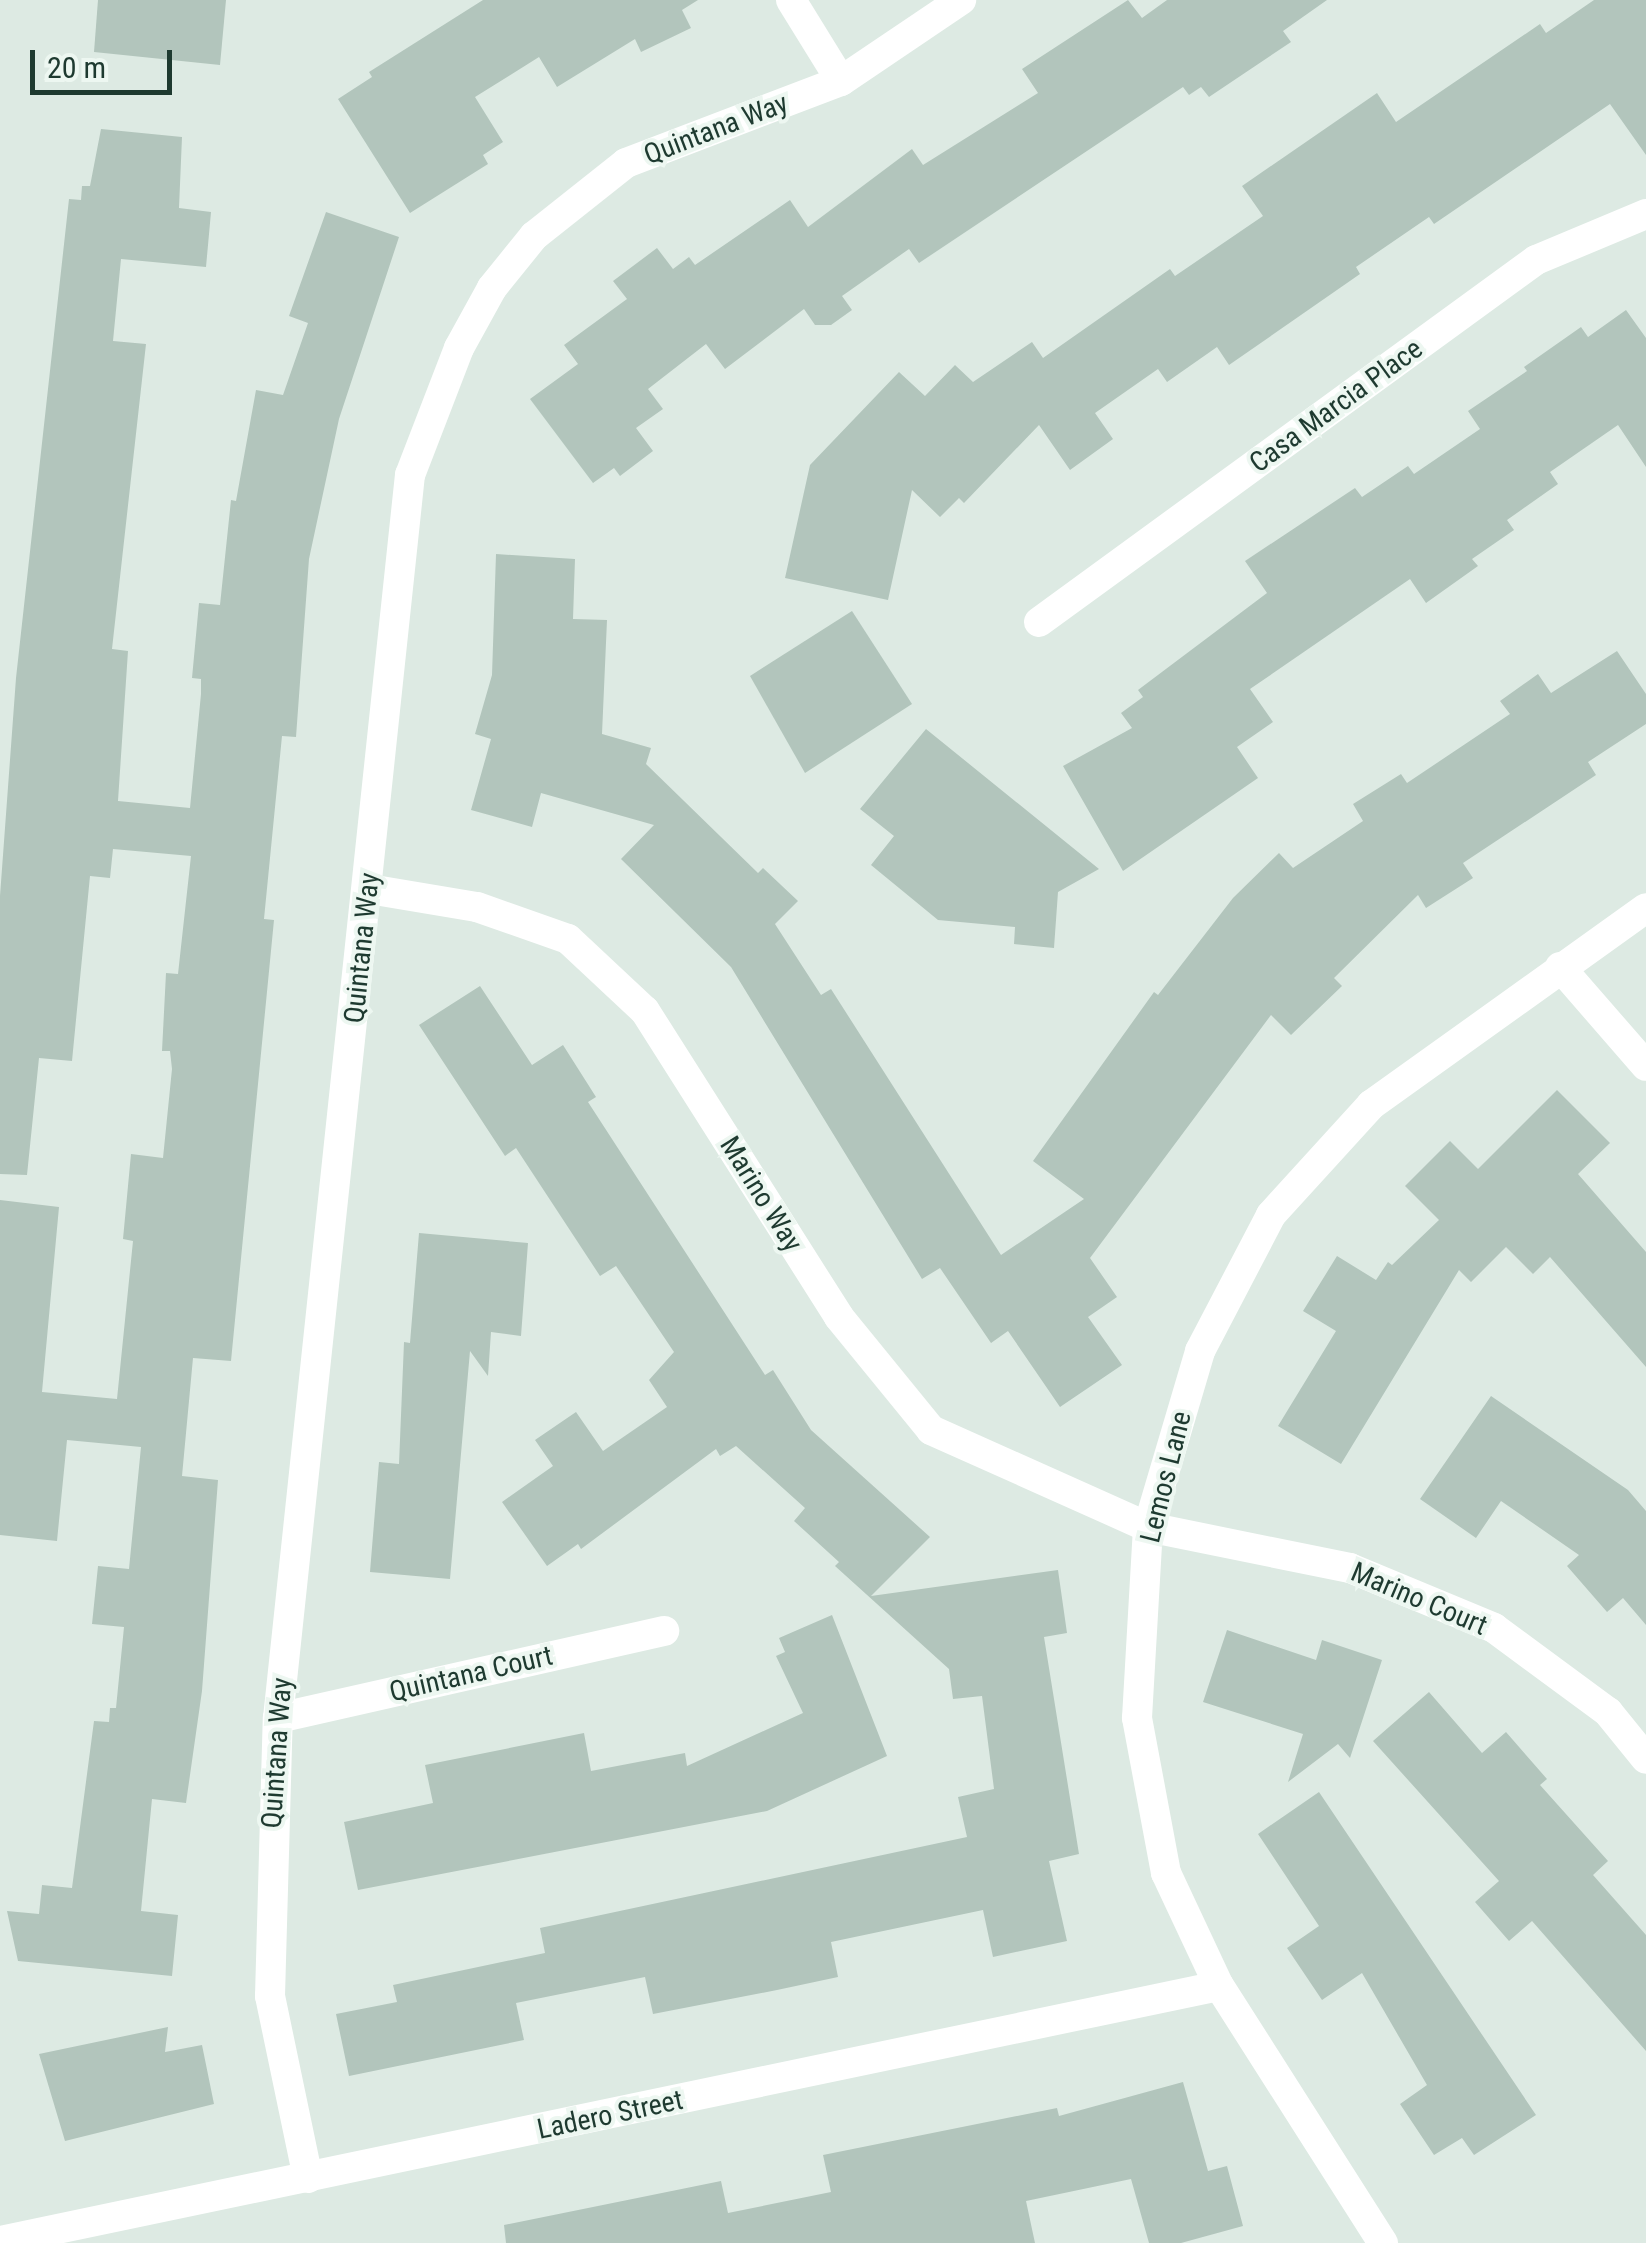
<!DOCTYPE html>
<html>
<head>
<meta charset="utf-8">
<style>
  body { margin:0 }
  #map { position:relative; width:1646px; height:2243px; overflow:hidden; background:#ddeae3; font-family:"Roboto Condensed",sans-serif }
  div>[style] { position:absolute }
  .building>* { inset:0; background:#b2c5bc }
  .minor>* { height:30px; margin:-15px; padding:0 15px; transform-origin:15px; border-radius:15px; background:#fff }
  span { translate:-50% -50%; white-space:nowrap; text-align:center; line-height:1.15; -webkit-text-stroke:8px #edf7f1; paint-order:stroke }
  .street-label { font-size:28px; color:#1e3a30 }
  .scale { position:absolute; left:30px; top:50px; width:142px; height:45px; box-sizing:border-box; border:5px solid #1e3a30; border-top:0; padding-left:12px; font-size:30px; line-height:35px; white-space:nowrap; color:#1e3a30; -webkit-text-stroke:8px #edf7f1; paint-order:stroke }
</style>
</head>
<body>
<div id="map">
  <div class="building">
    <i style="clip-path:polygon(98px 0,226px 0,220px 65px,94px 52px)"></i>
    <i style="clip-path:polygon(483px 0,698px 0,682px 10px,691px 28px,641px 52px,635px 39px,557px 87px,539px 57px,475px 97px,503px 142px,483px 155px,488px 164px,410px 213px,338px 99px,372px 77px,369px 72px)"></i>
    <i style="clip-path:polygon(1128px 0,1142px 18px,1167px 0,1327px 0,1283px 31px,1291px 42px,1209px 97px,1201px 87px,1189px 95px,1183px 87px,919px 263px,909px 249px,842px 296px,852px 310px,831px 325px,815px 325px,804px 309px,725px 369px,706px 344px,648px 389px,663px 409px,636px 428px,653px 451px,620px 476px,614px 468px,593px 483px,530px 399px,578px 364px,564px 345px,627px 299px,613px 281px,657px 248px,673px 269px,689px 257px,695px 265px,790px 200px,808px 227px,912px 149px,923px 165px,1038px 93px,1022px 69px)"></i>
    <i style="clip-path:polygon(1594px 0,1646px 0,1646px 155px,1610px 104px,1434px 224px,1429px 217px,1356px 267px,1360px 274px,1229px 365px,1217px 347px,1167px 382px,1158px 369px,1095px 413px,1113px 439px,1070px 470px,1039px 425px,964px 503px,959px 498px,940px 517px,912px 490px,888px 600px,785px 578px,810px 465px,899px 372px,925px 396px,955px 365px,973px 382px,1032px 342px,1043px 358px,1170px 269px,1175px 276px,1263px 216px,1242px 186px,1377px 93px,1396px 122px,1540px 24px,1546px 33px)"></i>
    <i style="clip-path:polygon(101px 129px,182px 137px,179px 208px,211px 212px,206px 267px,121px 259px,113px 341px,146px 344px,112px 649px,128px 651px,118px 801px,190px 808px,201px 694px,201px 679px,192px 678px,199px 603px,220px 605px,231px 500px,236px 501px,256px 390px,283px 395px,308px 323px,289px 316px,326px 212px,399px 237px,339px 419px,309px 559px,296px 737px,282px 736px,264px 919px,274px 920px,231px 1361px,193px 1358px,182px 1476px,218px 1480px,202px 1691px,186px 1803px,152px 1799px,141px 1911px,178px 1915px,172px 1976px,18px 1961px,7px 1911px,39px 1914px,42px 1885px,72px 1888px,94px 1721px,109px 1722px,110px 1708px,116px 1708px,124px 1627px,92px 1624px,98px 1566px,129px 1569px,141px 1447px,67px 1440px,57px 1541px,0 1535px,0 1200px,59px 1207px,42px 1392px,117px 1399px,133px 1241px,123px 1239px,131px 1154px,163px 1158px,172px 1069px,170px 1051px,162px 1051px,166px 973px,178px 974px,191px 856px,113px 849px,110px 878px,90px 876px,72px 1061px,39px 1058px,27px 1175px,0 1174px,0 896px,16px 678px,69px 199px,81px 200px,82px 186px,90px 186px)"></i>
    <i style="clip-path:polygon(1626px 310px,1646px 338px,1646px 467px,1618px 425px,1550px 472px,1558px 484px,1507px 520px,1514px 530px,1472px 559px,1478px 566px,1426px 603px,1410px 579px,1250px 689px,1273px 722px,1237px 747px,1258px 778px,1123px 871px,1063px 766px,1132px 728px,1121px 713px,1143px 697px,1138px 690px,1267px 593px,1245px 561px,1355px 488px,1362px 497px,1408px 466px,1414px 474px,1480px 429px,1468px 411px,1527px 371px,1524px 367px,1581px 327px,1588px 337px)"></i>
    <i style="clip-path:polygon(496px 554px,575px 559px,573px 619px,607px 620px,602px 734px,651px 748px,646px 764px,758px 873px,763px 868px,798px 901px,775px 924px,821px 995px,831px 989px,1001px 1255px,1084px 1199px,1033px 1161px,1154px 992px,1158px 995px,1233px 898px,1279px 853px,1293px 868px,1363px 821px,1353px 804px,1401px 774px,1407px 783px,1510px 714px,1500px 701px,1538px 674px,1551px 693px,1617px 651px,1646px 694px,1646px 724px,1588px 762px,1596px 775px,1463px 863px,1473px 878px,1426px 908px,1418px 895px,1334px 978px,1342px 986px,1291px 1035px,1271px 1015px,1090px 1258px,1117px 1297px,1088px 1317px,1122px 1365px,1060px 1407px,1008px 1331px,991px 1343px,940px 1268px,922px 1279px,731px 967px,621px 859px,654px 825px,541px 793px,532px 827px,471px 810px,491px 739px,475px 734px,492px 675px)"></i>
    <i style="clip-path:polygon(852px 611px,912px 704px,805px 773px,750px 676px)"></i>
    <i style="clip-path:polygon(926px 729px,1099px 869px,1058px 892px,1054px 948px,1014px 944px,1015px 927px,938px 920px,871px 865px,894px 836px,860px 809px)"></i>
    <i style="clip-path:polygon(480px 986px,532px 1065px,563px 1045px,596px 1097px,588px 1102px,765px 1375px,773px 1370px,811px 1430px,930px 1537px,871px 1596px,1058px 1570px,1067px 1633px,1044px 1637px,1079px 1854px,1049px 1861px,1067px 1941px,993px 1957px,983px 1910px,831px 1942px,838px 1977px,777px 1990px,653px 2014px,645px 1977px,516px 2003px,524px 2040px,349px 2076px,336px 2014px,397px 2002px,393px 1985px,545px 1953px,540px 1928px,967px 1837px,958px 1797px,994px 1789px,982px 1696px,953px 1699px,949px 1669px,835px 1566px,839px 1562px,794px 1521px,805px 1508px,736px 1446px,720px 1456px,716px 1449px,581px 1549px,578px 1544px,547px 1566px,502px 1502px,553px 1466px,535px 1440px,576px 1412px,603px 1451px,667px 1407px,649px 1380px,674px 1352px,616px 1266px,600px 1276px,516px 1148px,505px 1156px,419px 1025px)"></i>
    <i style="clip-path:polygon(1557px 1090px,1610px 1143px,1578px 1174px,1646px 1252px,1646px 1367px,1550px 1257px,1533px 1274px,1506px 1247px,1471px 1282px,1459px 1270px,1341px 1464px,1278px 1426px,1336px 1331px,1303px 1311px,1337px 1256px,1376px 1280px,1388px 1262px,1392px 1265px,1439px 1220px,1405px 1186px,1450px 1141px,1478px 1169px)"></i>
    <i style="clip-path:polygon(419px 1233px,528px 1243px,521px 1336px,491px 1332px,488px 1376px,470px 1351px,450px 1579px,370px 1572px,379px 1462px,399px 1464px,404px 1342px,410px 1343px)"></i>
    <i style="clip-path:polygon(1491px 1396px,1628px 1490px,1646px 1511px,1646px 1625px,1623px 1598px,1607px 1612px,1567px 1566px,1579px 1555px,1501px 1501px,1476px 1538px,1420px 1499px)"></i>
    <i style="clip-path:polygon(832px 1615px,887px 1756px,767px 1811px,358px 1890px,344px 1822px,433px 1803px,425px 1765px,584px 1733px,591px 1771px,685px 1753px,687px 1766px,803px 1713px,776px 1656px,785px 1652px,779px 1638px)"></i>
    <i style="clip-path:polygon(1227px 1630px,1316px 1660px,1322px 1640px,1382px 1660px,1350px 1758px,1338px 1744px,1288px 1782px,1303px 1734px,1203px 1702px)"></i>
    <i style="clip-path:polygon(1429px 1692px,1482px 1753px,1506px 1732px,1547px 1779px,1540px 1785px,1608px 1861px,1593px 1875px,1646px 1935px,1646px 2051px,1532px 1921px,1509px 1941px,1475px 1902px,1499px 1881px,1373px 1741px)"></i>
    <i style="clip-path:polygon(1319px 1792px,1536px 2115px,1474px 2155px,1462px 2138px,1434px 2155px,1400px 2104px,1427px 2085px,1362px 1973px,1322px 2000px,1287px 1948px,1319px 1926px,1258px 1834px)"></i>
    <i style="clip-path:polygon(168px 2027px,165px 2052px,202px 2045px,214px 2104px,65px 2141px,39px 2054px)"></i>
    <i style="clip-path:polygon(1183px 2082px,1208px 2171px,1227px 2166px,1243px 2226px,1181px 2243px,1149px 2243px,1131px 2179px,1026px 2201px,1035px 2243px,506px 2243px,504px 2225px,721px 2181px,728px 2213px,831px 2192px,823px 2155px,1057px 2108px,1059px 2116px)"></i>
  </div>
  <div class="minor">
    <i style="left:791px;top:0;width:95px;rotate:58.3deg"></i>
    <i style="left:1039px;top:622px;width:615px;rotate:-36.07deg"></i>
    <i style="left:1536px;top:260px;width:119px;rotate:-22.7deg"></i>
    <i style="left:369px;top:889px;width:109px;rotate:9.5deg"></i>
    <i style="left:477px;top:907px;width:96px;rotate:19.4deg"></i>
    <i style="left:568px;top:939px;width:105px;rotate:43.1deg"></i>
    <i style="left:645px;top:1011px;width:362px;rotate:57.6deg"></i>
    <i style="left:839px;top:1317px;width:146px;rotate:50.8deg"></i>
    <i style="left:931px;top:1430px;width:238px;rotate:24.1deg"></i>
    <i style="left:1148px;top:1527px;width:206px;rotate:11.5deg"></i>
    <i style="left:1350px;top:1568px;width:156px;rotate:22.6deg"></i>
    <i style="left:1494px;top:1628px;width:142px;rotate:36.4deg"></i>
    <i style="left:1608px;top:1712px;width:60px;rotate:51deg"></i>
    <i style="left:1560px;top:967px;width:131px;rotate:49deg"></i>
    <i style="left:278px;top:1718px;width:396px;rotate:-12.7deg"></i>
    <i style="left:308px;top:2178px;width:186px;rotate:-101.8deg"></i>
    <i style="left:270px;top:1996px;width:278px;rotate:-88.4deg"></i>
    <i style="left:278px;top:1718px;width:1250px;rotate:-83.94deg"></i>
    <i style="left:410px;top:475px;width:136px;rotate:-68.9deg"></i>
    <i style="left:459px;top:348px;width:68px;rotate:-61.2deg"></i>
    <i style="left:492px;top:288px;width:67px;rotate:-51.1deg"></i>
    <i style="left:534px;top:236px;width:117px;rotate:-38.4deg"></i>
    <i style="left:626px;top:163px;width:230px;rotate:-20.9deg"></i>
    <i style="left:841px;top:81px;width:145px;rotate:-34deg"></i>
    <i style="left:0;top:2241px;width:1245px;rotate:-11.82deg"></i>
    <i style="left:1383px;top:2243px;width:305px;rotate:-122.5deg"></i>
    <i style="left:1219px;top:1986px;width:125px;rotate:-115.1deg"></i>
    <i style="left:1166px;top:1873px;width:158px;rotate:-100.6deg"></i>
    <i style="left:1137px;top:1718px;width:191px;rotate:-86.7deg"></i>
    <i style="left:1148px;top:1527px;width:184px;rotate:-73.5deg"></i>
    <i style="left:1200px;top:1351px;width:153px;rotate:-62.4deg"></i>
    <i style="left:1271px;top:1215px;width:149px;rotate:-47.7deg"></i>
    <i style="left:1371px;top:1105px;width:338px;rotate:-35.6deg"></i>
  </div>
  <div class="street-label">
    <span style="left:716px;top:129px;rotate:-21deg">Quintana Way</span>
    <span style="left:1336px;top:406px;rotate:-36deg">Casa Marcia Place</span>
    <span style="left:362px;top:948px;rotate:-84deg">Quintana Way</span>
    <span style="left:761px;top:1194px;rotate:58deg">Marino Way</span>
    <span style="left:1166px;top:1477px;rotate:-76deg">Lemos Lane</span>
    <span style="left:1419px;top:1599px;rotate:23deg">Marino Court</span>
    <span style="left:471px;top:1674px;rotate:-13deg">Quintana Court</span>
    <span style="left:277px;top:1753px;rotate:-86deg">Quintana Way</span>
    <span style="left:610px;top:2115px;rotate:-12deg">Ladero Street</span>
  </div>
  <div class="scale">20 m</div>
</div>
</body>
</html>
